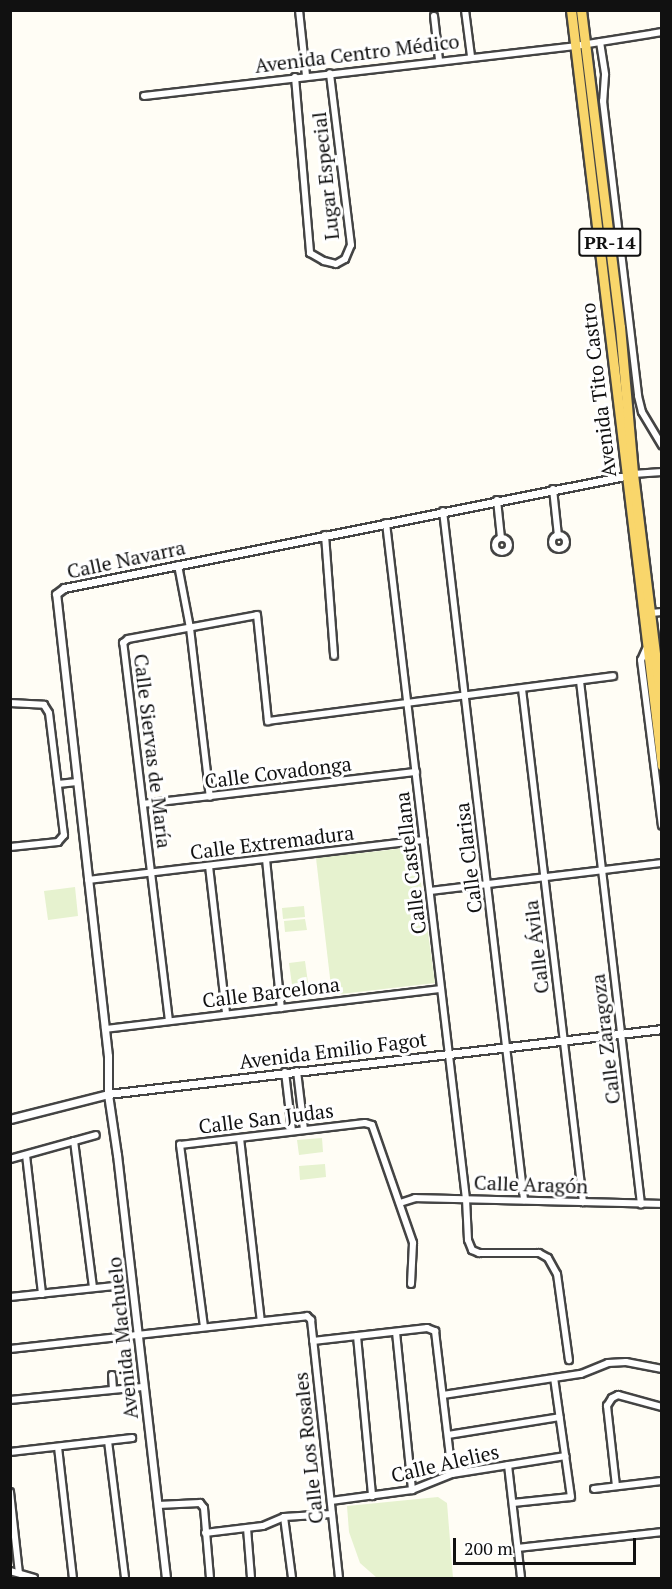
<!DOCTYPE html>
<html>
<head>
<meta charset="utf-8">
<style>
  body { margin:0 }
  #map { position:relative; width:672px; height:1589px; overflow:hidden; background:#fffdf5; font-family:"PT Serif",serif }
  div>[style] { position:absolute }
  .pitch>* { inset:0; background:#e6f2cf }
  .roads { filter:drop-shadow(2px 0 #444) drop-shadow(-2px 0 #444) drop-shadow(0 2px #444) drop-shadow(0 -2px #444) }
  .minor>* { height:6px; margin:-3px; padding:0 3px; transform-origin:3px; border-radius:3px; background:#fff }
  .minor>.ring { margin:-3px; padding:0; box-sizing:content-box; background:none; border:6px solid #fff; border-radius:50% }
  .tertiary>* { height:7px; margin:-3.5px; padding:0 3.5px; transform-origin:3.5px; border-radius:3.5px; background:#fff }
  .primary>* { height:9px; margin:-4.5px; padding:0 4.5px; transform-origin:4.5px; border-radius:4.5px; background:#f9d66b }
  span { translate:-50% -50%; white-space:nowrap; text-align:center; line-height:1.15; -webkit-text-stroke:6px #fff; paint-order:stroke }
  .shield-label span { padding:2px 4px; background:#fff; border:2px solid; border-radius:4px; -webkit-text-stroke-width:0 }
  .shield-label { font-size:18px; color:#111; font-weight:700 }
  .street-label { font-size:20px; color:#111 }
  .frame { position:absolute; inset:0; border:12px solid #111; pointer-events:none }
  .scale { position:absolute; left:453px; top:1538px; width:183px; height:27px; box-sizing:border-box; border:3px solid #111; border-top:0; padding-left:8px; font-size:18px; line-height:21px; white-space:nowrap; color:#111; -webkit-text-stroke:4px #fff; paint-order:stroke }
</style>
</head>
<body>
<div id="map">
  <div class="pitch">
    <i style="clip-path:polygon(416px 847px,435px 983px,332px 995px,316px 858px)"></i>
    <i style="clip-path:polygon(75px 887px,78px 916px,48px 920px,44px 891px)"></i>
    <i style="clip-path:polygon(304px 906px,305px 917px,283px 919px,282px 908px)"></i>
    <i style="clip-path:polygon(305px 919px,307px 930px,285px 932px,284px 921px)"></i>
    <i style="clip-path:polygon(305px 961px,309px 990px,293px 992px,289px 963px)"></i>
    <i style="clip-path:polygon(322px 1138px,323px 1152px,299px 1155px,297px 1140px)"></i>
    <i style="clip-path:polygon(325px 1164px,326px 1177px,300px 1180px,299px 1166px)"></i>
    <i style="clip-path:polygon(438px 1497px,447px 1503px,453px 1578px,377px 1578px,360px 1563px,349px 1532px,347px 1506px)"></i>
  </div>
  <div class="roads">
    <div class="minor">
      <i style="left:299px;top:10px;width:66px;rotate:83.9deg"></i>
      <i style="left:465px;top:10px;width:46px;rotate:82.6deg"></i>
      <i style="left:434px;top:16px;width:44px;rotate:83.5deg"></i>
      <i style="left:600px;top:42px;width:33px;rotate:81deg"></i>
      <i style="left:605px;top:75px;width:26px;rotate:94deg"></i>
      <i style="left:603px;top:101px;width:297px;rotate:83.2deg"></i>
      <i style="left:638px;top:396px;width:16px;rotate:76deg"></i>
      <i style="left:642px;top:412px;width:39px;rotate:59deg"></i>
      <i style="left:295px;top:77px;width:177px;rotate:85.1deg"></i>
      <i style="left:310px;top:253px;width:16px;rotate:30deg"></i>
      <i style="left:324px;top:261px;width:12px;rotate:14deg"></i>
      <i style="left:336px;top:264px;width:10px;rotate:-29deg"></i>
      <i style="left:345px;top:259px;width:15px;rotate:-67deg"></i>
      <i style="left:351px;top:245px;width:173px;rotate:-97deg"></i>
      <i style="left:144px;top:96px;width:434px;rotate:-6.6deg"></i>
      <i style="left:575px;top:46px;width:88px;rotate:-9.1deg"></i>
      <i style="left:633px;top:474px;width:29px;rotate:-4deg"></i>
      <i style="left:553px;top:489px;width:47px;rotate:83.9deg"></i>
      <i style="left:497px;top:500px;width:38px;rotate:84deg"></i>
      <i style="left:443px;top:511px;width:694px;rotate:83.29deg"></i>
      <i style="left:386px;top:523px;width:681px;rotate:83.25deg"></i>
      <i style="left:466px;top:1199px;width:41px;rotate:87.2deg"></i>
      <i style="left:468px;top:1240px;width:11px;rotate:68deg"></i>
      <i style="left:472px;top:1250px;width:8px;rotate:23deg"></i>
      <i style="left:479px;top:1253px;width:60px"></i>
      <i style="left:539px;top:1253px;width:10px;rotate:29deg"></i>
      <i style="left:548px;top:1258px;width:18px;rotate:61deg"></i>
      <i style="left:557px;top:1274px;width:87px;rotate:82.1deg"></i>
      <i style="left:325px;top:535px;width:121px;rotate:85.7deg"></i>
      <i class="ring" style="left:552px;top:535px;width:8px;height:8px"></i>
      <i class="ring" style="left:495px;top:538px;width:8px;height:8px"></i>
      <i style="left:178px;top:565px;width:64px;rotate:79.2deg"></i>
      <i style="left:190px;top:628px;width:170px;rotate:83.3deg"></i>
      <i style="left:651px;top:613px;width:11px;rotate:-5deg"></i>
      <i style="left:646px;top:649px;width:12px;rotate:114deg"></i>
      <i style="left:641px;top:660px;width:167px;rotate:82.8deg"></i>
      <i style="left:580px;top:681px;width:527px;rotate:83.35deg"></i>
      <i style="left:522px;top:689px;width:517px;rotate:83.22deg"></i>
      <i style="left:10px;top:703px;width:34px;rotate:3deg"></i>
      <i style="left:44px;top:705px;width:9px;rotate:58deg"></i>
      <i style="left:49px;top:713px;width:123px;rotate:83deg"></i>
      <i style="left:64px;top:835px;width:9px;rotate:131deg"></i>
      <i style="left:58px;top:842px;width:48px;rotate:174.1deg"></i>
      <i style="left:58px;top:784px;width:19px;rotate:-6deg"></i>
      <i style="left:143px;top:804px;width:275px;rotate:-6.7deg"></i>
      <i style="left:266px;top:859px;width:150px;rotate:84.3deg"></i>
      <i style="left:209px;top:866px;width:149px;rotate:83.4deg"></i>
      <i style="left:88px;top:880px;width:338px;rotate:-6.8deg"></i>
      <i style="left:430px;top:891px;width:234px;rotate:-6.9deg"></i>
      <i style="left:169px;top:1021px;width:381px;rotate:-96.9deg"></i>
      <i style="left:123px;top:643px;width:6px;rotate:-39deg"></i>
      <i style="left:128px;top:639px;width:131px;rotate:-10.5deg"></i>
      <i style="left:257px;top:615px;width:107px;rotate:84.1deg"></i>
      <i style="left:268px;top:721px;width:348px;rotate:-7.4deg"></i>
      <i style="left:105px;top:1029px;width:338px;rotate:-6.8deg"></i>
      <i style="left:297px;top:1071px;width:59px;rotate:83.2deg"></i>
      <i style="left:285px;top:1072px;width:59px;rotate:83.2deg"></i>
      <i style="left:240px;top:1138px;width:184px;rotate:83.5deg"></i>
      <i style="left:74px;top:1141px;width:148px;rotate:82.6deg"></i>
      <i style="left:26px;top:1155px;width:140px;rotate:83.4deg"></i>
      <i style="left:10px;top:1159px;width:89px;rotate:-15.6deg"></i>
      <i style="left:400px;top:1203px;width:16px;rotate:-18deg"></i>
      <i style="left:415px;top:1198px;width:247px;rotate:1.4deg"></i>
      <i style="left:10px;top:1297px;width:105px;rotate:-6deg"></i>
      <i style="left:204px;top:1327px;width:184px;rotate:-97.5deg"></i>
      <i style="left:180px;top:1145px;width:186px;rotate:-6.8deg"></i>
      <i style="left:365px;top:1123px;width:7px;rotate:16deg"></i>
      <i style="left:372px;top:1125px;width:125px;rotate:70.8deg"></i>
      <i style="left:413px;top:1243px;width:41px;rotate:92.8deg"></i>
      <i style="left:396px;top:1332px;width:159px;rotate:84.2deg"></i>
      <i style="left:357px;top:1336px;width:161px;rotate:84.6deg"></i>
      <i style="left:313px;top:1341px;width:115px;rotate:-6.5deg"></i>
      <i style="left:427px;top:1328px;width:9px;rotate:21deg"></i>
      <i style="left:435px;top:1331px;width:144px;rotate:83.2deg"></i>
      <i style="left:10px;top:1349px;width:299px;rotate:-6.3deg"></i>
      <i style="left:307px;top:1316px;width:6px;rotate:45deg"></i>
      <i style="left:311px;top:1320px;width:260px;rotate:83.8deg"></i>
      <i style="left:112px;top:1375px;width:13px;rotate:86deg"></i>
      <i style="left:443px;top:1395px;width:140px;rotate:-8.7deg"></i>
      <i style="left:581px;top:1374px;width:29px;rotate:-22deg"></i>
      <i style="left:608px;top:1363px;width:18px;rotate:-3deg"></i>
      <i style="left:626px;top:1362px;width:37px;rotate:11deg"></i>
      <i style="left:10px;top:1400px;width:133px;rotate:-5.6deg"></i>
      <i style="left:448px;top:1435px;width:113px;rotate:-9.1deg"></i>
      <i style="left:108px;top:1441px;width:138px;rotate:82.9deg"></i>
      <i style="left:58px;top:1447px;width:132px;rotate:83.5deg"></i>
      <i style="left:10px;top:1452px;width:123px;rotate:-6.5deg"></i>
      <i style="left:508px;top:1465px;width:114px;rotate:83.4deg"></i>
      <i style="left:616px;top:1486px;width:81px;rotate:-96.4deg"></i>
      <i style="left:607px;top:1406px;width:9px;rotate:-58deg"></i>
      <i style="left:612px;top:1398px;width:7px;rotate:-27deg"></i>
      <i style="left:618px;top:1395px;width:46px;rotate:15.3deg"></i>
      <i style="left:594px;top:1489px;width:68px;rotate:-6.7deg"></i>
      <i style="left:10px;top:1492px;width:81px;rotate:83.7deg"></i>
      <i style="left:331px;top:1501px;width:82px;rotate:-7.7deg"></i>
      <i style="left:412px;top:1490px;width:43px;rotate:-21.8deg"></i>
      <i style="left:452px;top:1474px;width:115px;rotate:-9deg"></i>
      <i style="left:513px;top:1503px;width:58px;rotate:-5.9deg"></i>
      <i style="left:571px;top:1497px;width:120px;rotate:-98.1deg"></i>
      <i style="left:158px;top:1505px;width:42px;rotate:-2.7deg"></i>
      <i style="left:200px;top:1503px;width:6px;rotate:51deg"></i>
      <i style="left:204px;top:1508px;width:70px;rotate:85.1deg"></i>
      <i style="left:284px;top:1517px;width:62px;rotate:82.5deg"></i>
      <i style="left:247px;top:1528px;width:50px;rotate:85.4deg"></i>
      <i style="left:205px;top:1533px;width:58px;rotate:-6.9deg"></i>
      <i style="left:263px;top:1526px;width:23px;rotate:-23deg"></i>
      <i style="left:284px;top:1517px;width:48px;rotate:-3.6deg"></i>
      <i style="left:518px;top:1548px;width:145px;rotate:-6.3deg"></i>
      <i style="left:10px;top:1571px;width:25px;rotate:16deg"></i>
    </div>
    <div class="tertiary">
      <i style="left:10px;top:1119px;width:101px;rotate:-14.3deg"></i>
      <i style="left:108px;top:1094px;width:558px;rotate:-6.69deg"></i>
      <i style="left:166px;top:1578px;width:426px;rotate:-96.6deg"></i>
      <i style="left:117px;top:1155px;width:62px;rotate:-98.4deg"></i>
      <i style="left:108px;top:1094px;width:38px;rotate:-90deg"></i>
      <i style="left:108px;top:1056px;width:465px;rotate:-96.4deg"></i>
      <i style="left:56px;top:594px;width:10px;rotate:-37deg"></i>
      <i style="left:64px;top:588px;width:577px;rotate:-11.29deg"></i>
    </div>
    <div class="primary">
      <i style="left:571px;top:10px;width:761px;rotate:83.14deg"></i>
      <i style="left:581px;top:10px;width:319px;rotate:83deg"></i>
      <i style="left:620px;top:327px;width:148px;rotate:84.9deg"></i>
      <i style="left:633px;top:474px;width:239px;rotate:83deg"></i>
    </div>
  </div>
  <div class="shield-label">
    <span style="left:610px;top:242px">PR-14</span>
  </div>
  <div class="street-label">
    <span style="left:357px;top:53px;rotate:-7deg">Avenida Centro Médico</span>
    <span style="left:325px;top:176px;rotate:-96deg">Lugar Especial</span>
    <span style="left:598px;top:390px;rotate:-97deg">Avenida Tito Castro</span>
    <span style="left:126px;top:559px;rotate:-12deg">Calle Navarra</span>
    <span style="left:153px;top:751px;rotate:83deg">Calle Siervas de María</span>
    <span style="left:278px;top:772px;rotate:-7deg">Calle Covadonga</span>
    <span style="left:272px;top:842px;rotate:-7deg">Calle Extremadura</span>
    <span style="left:468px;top:858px;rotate:-97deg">Calle Clarisa</span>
    <span style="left:410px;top:863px;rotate:-97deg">Calle Castellana</span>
    <span style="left:536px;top:947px;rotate:-97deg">Calle Ávila</span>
    <span style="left:271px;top:992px;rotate:-7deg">Calle Barcelona</span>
    <span style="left:605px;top:1039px;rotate:-97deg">Calle Zaragoza</span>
    <span style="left:333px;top:1050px;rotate:-7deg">Avenida Emilio Fagot</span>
    <span style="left:266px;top:1118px;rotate:-7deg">Calle San Judas</span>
    <span style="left:531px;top:1184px;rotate:2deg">Calle Aragón</span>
    <span style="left:122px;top:1338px;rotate:-96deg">Avenida Machuelo</span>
    <span style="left:308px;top:1448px;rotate:-96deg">Calle Los Rosales</span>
    <span style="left:445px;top:1463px;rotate:-13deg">Calle Alelies</span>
  </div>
  <div class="frame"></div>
  <div class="scale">200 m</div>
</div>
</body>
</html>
